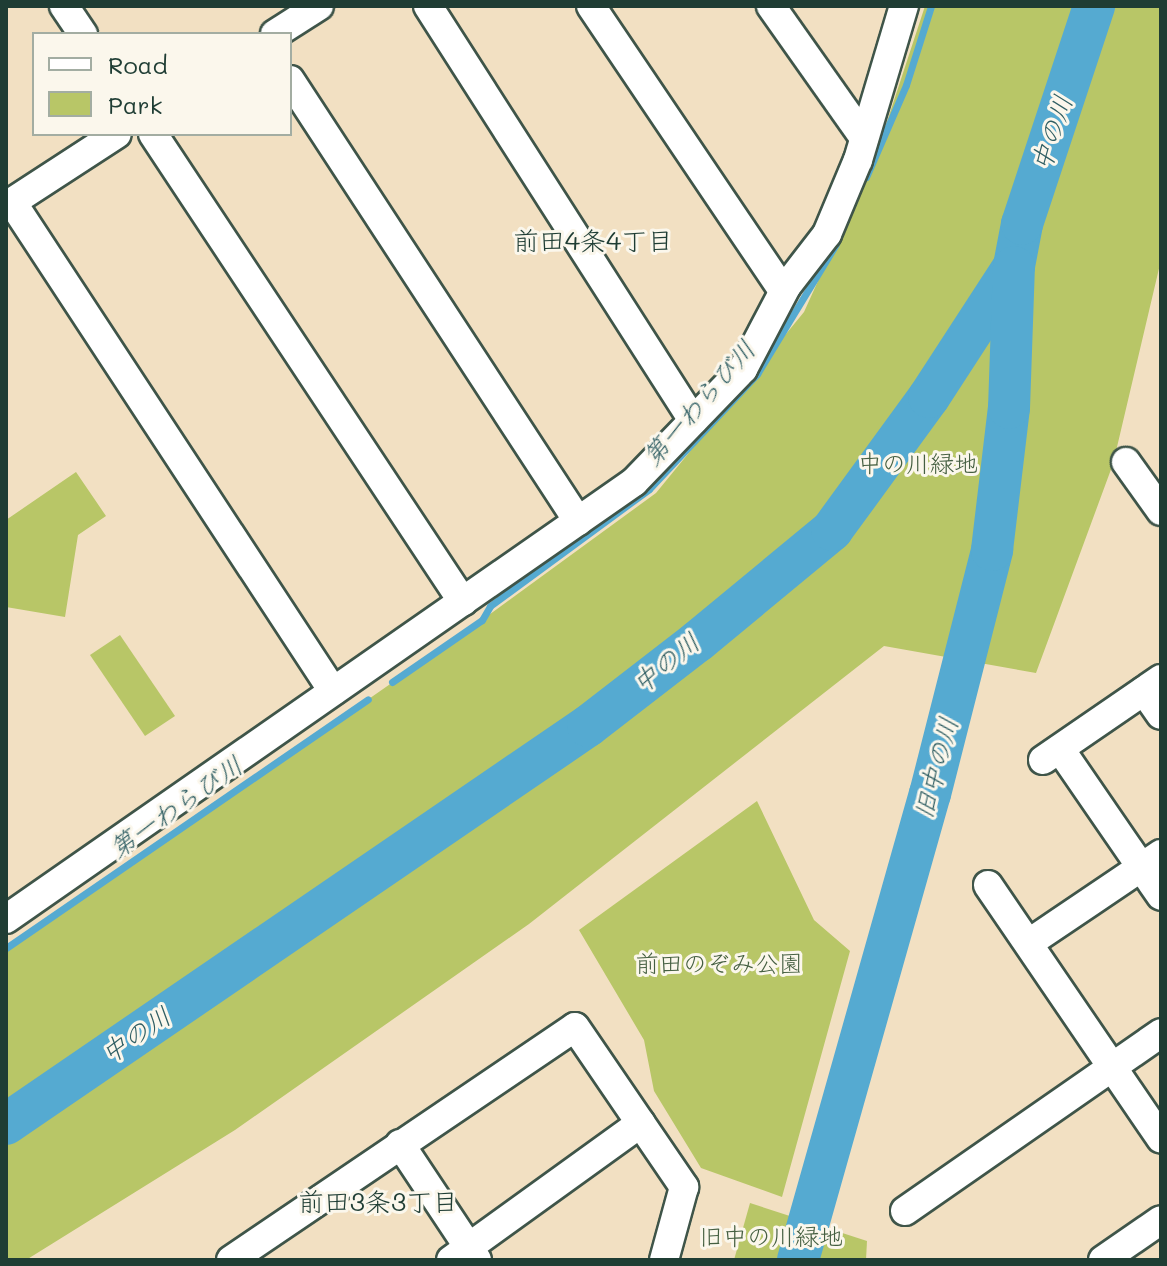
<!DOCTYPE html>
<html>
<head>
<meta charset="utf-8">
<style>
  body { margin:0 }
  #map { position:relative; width:1167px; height:1266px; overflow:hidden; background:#f2e0c2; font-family:Mali,"Klee One",sans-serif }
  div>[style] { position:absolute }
  .green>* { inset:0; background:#b8c667 }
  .stream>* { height:7px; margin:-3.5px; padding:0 3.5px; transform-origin:3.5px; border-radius:3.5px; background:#55aad1 }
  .river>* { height:42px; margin:-21px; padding:0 21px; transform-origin:21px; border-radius:21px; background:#55aad1 }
  .roads { filter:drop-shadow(2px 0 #3f5549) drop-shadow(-2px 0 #3f5549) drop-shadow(0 2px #3f5549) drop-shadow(0 -2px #3f5549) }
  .minor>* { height:28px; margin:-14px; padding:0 14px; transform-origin:14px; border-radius:14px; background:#fff }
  span { translate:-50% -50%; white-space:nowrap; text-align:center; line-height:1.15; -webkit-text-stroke:6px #fbf7ec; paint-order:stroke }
  .park-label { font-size:24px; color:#455f41 }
  .water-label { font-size:26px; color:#2f5e63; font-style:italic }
  .neighbourhood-label { font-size:26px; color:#1f3d34 }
  .frame { position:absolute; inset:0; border:8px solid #1f3d34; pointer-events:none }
  .legend { position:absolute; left:32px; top:32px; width:260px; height:104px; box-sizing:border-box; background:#fbf7ec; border:2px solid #a3ada2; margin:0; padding:10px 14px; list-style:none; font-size:24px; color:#1f3d34 }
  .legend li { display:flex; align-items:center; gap:16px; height:40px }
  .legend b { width:40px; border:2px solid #a3ada2 }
</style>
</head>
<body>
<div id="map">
  <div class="green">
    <i style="clip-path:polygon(925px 6px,1161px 6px,1161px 260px,1113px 464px,1036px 673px,884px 646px,529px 924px,235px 1130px,26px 1260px,6px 1260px,6px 952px,482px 620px,656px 493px,804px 312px,879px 146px)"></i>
    <i style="clip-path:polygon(76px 472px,106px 516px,78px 535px,65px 617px,6px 607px,6px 520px)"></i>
    <i style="clip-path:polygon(120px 635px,175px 716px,145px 736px,90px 655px)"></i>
    <i style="clip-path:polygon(757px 801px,814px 920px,850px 951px,782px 1197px,701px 1168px,654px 1091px,644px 1040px,579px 930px)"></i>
    <i style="clip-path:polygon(750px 1203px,867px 1241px,866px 1260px,734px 1260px)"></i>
  </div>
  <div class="stream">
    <i style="left:866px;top:177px;width:100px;rotate:-66.5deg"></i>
    <i style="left:906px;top:85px;width:83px;rotate:-72.4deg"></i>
    <i style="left:392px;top:682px;width:109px;rotate:-34.6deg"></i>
    <i style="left:482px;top:620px;width:16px;rotate:-60deg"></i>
    <i style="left:490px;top:606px;width:197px;rotate:-36.3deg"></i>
    <i style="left:649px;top:489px;width:158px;rotate:-46.8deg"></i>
    <i style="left:757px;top:374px;width:152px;rotate:-58.7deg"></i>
    <i style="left:6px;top:948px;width:439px;rotate:-34.5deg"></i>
  </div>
  <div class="river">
    <i style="left:6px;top:1124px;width:705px;rotate:-34.37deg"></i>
    <i style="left:588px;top:726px;width:139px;rotate:-37.7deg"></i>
    <i style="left:698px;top:641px;width:174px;rotate:-39.6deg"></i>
    <i style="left:832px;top:530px;width:165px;rotate:-53.9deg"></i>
    <i style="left:929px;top:397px;width:156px;rotate:-57deg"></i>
    <i style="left:1014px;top:266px;width:43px;rotate:-79.2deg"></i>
    <i style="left:1022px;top:224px;width:230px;rotate:-71.7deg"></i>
    <i style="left:798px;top:1260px;width:484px;rotate:-74.2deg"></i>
    <i style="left:930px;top:794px;width:252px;rotate:-75.7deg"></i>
    <i style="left:992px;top:550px;width:143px;rotate:-83.2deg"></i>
    <i style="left:1009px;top:408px;width:141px;rotate:-88deg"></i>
  </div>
  <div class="roads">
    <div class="minor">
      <i style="left:64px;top:6px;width:34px;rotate:56deg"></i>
      <i style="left:428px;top:6px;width:492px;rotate:57.4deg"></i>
      <i style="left:591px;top:6px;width:344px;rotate:56deg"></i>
      <i style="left:771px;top:6px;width:161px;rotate:54.8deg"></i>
      <i style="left:275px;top:34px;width:52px;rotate:-32.5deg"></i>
      <i style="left:290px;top:80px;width:527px;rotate:56.85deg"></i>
      <i style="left:153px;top:134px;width:561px;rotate:56.48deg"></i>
      <i style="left:12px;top:202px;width:585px;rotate:56.72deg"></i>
      <i style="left:6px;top:206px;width:132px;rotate:-33deg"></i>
      <i style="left:1126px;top:462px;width:60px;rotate:54.5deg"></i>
      <i style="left:1144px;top:691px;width:29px;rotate:55deg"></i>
      <i style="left:1060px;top:749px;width:178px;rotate:55.5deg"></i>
      <i style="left:1043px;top:760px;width:143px;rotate:-34.5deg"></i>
      <i style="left:988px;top:885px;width:307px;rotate:55.7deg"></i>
      <i style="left:6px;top:919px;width:765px;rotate:-34.83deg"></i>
      <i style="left:634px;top:482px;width:157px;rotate:-46deg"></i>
      <i style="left:743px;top:369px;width:93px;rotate:-62.3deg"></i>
      <i style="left:786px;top:287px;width:67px;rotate:-52.3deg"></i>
      <i style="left:827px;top:234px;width:80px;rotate:-67.3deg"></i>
      <i style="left:858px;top:160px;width:161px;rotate:-73.4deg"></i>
      <i style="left:1029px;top:943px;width:159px;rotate:-34deg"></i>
      <i style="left:400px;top:1144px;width:139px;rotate:56.4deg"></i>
      <i style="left:905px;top:1211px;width:312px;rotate:-34.8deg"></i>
      <i style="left:231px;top:1260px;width:415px;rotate:-34.1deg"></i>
      <i style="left:575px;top:1027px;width:194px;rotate:55.7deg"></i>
      <i style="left:684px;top:1187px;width:76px;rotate:105.3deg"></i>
      <i style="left:451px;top:1260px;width:234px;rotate:-35.8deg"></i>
      <i style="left:1103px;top:1260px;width:70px;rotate:-34.6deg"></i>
    </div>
  </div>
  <div class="park-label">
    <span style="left:918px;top:463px">中の川緑地</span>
    <span style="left:719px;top:963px">前田のぞみ公園</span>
    <span style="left:771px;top:1236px">旧中の川緑地</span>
  </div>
  <div class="water-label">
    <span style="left:1052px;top:133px;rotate:-72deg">中の川</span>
    <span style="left:699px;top:403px;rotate:-49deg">第一わらび川</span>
    <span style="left:666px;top:663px;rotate:-39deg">中の川</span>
    <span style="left:936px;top:768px;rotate:-75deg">旧中の川</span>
    <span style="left:176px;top:807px;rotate:-35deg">第一わらび川</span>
    <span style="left:136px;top:1035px;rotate:-34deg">中の川</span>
  </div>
  <div class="neighbourhood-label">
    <span style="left:593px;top:241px">前田4条4丁目</span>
    <span style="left:378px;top:1202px">前田3条3丁目</span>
  </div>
  <div class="frame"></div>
  <ul class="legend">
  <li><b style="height:10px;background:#fff"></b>Road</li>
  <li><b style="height:22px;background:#b8c667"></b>Park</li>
  </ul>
</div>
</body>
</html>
